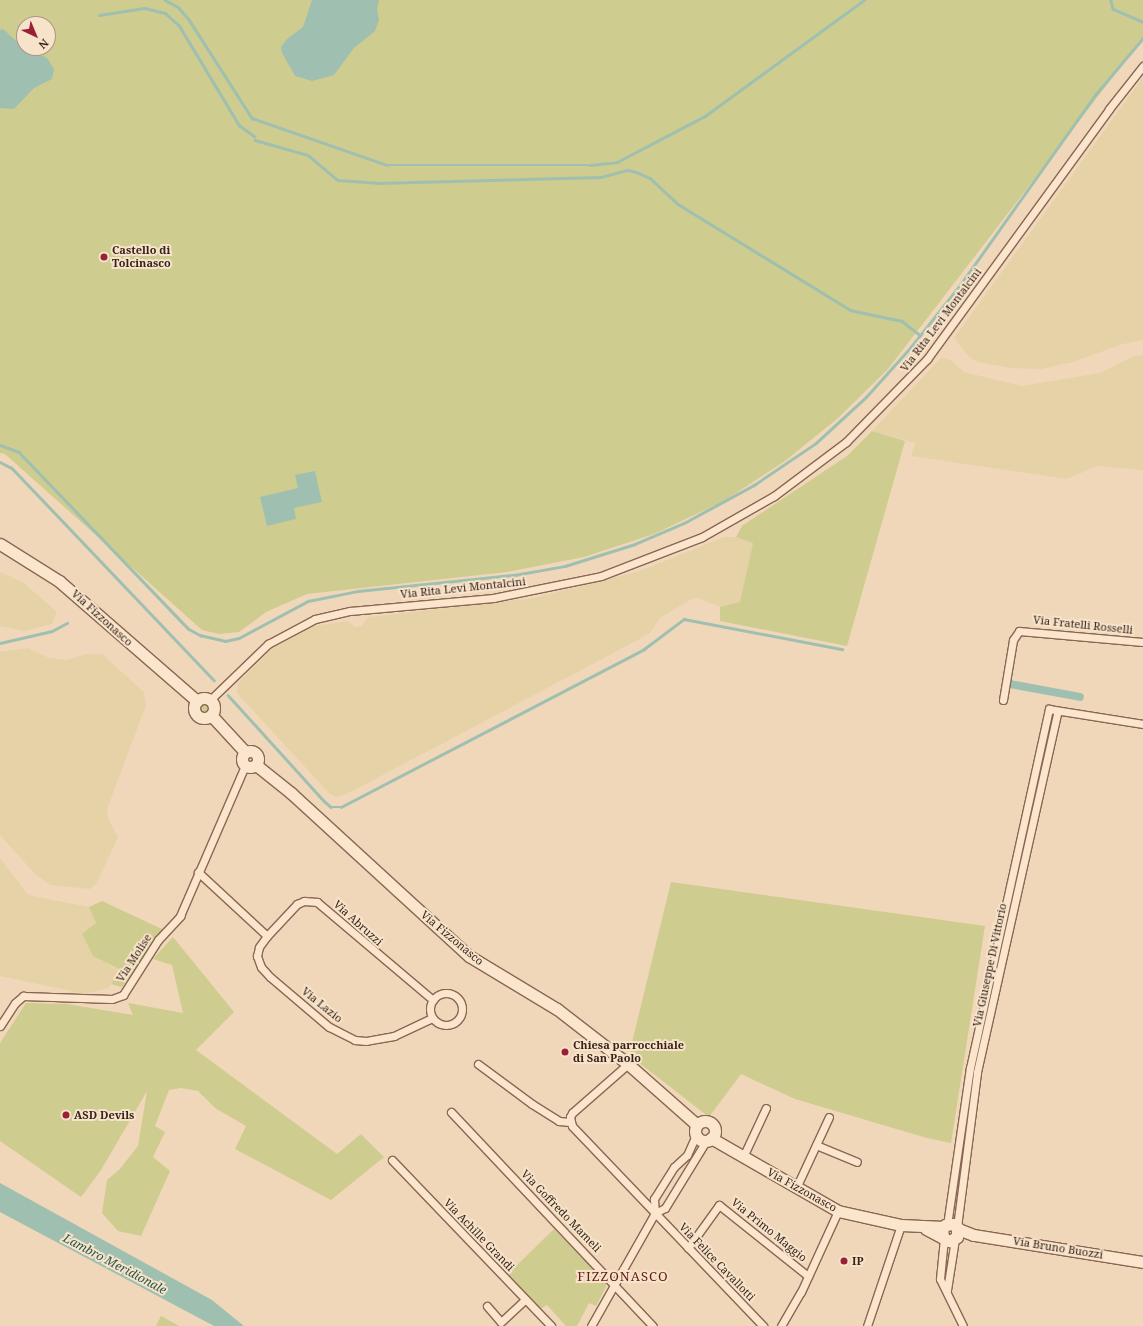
<!DOCTYPE html>
<html>
<head>
<meta charset="utf-8">
<style>
  body { margin:0 }
  #map { position:relative; width:1143px; height:1326px; overflow:hidden; background:#f0d7ba; font-family:"Noto Serif",serif }
  div>[style] { position:absolute }
  .farmland>* { inset:0; background:#e6d2a7 }
  .green>* { inset:0; background:#cecc8e }
  .round { border-radius:50% }
  .water>* { inset:0; background:#9fc0b1 }
  .stream>* { height:2.5px; margin:-1.25px; padding:0 1.25px; transform-origin:1.25px; border-radius:1.25px; background:#9fc0b1 }
  .canal>* { height:8px; margin:-4px; padding:0 4px; transform-origin:4px; border-radius:4px; background:#9fc0b1 }
  .roads { filter:drop-shadow(1px 0 #886753) drop-shadow(-1px 0 #886753) drop-shadow(0 1px #886753) drop-shadow(0 -1px #886753) }
  .street>* { height:7px; margin:-3.5px; padding:0 3.5px; transform-origin:3.5px; border-radius:3.5px; background:#fbe6cd }
  .street>.ring { margin:-3.5px; padding:0; box-sizing:content-box; background:none; border:7px solid #fbe6cd; border-radius:50% }
  .secondary>* { height:11px; margin:-5.5px; padding:0 5.5px; transform-origin:5.5px; border-radius:5.5px; background:#fbe6cd }
  .secondary>.ring { margin:-5.5px; padding:0; box-sizing:content-box; background:none; border:11px solid #fbe6cd; border-radius:50% }
  .dots>* { width:11px; height:11px; translate:-50% -50%; box-sizing:border-box; border:2px solid #f7e3ca; border-radius:50% }
  span { translate:-50% -50%; white-space:nowrap; text-align:center; line-height:1.15; -webkit-text-stroke:4px #f7e3ca; paint-order:stroke }
  .poi-label { font-size:11px; color:#36231a; font-weight:700 }
  .left { translate:0 -50%; text-align:left }
  .street-label { font-size:11px; color:#36231a }
  .water-label { font-size:12px; color:#28574c; font-style:italic }
  .quarter-label { font-size:13px; color:#651a16; letter-spacing:1px }
  .north { position:absolute; left:16px; top:16px; width:40px; height:40px; box-sizing:border-box; background:#f7e3ca; border:1px solid #aa9684; border-radius:50%; rotate:136deg; font-size:11px; font-weight:700; line-height:16px; text-align:center; color:#36231a }
  .north::after { content:''; display:block; margin:auto; width:14px; height:18px; background:#9b2035; clip-path:polygon(50% 0,100% 100%,50% 72%,0 100%) }
</style>
</head>
<body>
<div id="map">
  <div class="farmland">
    <i style="clip-path:polygon(1143px 77px,1143px 340px,1123px 344px,1073px 362px,1041px 369px,1011px 368px,978px 362px,969px 357px,954px 338px)"></i>
    <i style="clip-path:polygon(1143px 355px,1143px 470px,1097px 466px,1067px 479px,911px 456px,915px 443px,872px 431px,942px 357px,952px 361px,964px 372px,1022px 386px,1100px 373px,1134px 356px)"></i>
    <i style="clip-path:polygon(724px 537px,736px 537px,753px 542px,740px 603px,720px 607px,697px 598px,690px 600px,660px 618px,650px 633px,636px 641px,345px 795px,335px 797px,330px 794px,237px 693px,238px 683px,273px 648px,314px 626px,348px 621px,355px 627px,362px 626px,368px 617px,534px 598px,640px 571px)"></i>
    <i style="clip-path:polygon(0 572px,24px 583px,57px 612px,52px 624px,24px 631px,0 626px)"></i>
    <i style="clip-path:polygon(28px 648px,49px 658px,66px 660px,86px 654px,102px 654px,144px 692px,146px 705px,107px 809px,108px 818px,118px 837px,97px 883px,90px 889px,50px 885px,35px 874px,0 835px,0 652px)"></i>
    <i style="clip-path:polygon(0 858px,28px 895px,89px 907px,96px 923px,82px 934px,93px 956px,121px 971px,108px 988px,85px 994px,0 976px)"></i>
  </div>
  <div class="green">
    <i style="clip-path:polygon(evenodd,0 0,1143px 0,1143px 38px,888px 369px,838px 418px,785px 461px,724px 501px,654px 534px,584px 557px,507px 572px,307px 594px,266px 612px,239px 632px,219px 634px,202px 630px,5px 454px,0 453px,0 0,24px 24px,48px 24px,48px 48px,24px 48px,24px 24px)"></i>
    <i style="clip-path:polygon(872px 431px,905px 441px,847px 646px,720px 621px,720px 607px,740px 602px,753px 543px,736px 537px,742px 526px,847px 456px)"></i>
    <i class="round" style="left:199px;top:703px;width:10px;height:10px"></i>
    <i style="clip-path:polygon(671px 882px,985px 926px,951px 1143px,927px 1138px,795px 1099px,741px 1074px,709px 1117px,629px 1055px)"></i>
    <i style="clip-path:polygon(102px 901px,164px 930px,122px 987px,111px 984px,121px 970px,93px 956px,82px 934px,96px 923px,89px 907px)"></i>
    <i style="clip-path:polygon(173px 937px,234px 1012px,196px 1050px,337px 1154px,361px 1134px,384px 1157px,331px 1200px,235px 1149px,246px 1126px,215px 1108px,198px 1091px,181px 1088px,169px 1090px,155px 1126px,165px 1132px,153px 1157px,170px 1171px,141px 1236px,118px 1231px,102px 1213px,107px 1180px,119px 1170px,138px 1146px,147px 1091px,101px 1170px,81px 1197px,0 1141px,0 1043px,26px 1003px,67px 1004px,133px 1015px,128px 1003px,183px 1013px,172px 965px,153px 959px)"></i>
    <i style="clip-path:polygon(554px 1229px,606px 1283px,606px 1287px,596px 1306px,589px 1303px,577px 1326px,566px 1326px,547px 1305px,540px 1309px,508px 1274px)"></i>
    <i style="clip-path:polygon(161px 1316px,179px 1326px,156px 1326px)"></i>
  </div>
  <div class="water">
    <i style="clip-path:polygon(312px 0,379px 0,377px 9px,379px 20px,375px 31px,354px 48px,334px 75px,312px 81px,295px 76px,282px 53px,281px 47px,287px 39px,303px 27px)"></i>
    <i style="clip-path:polygon(3px 29px,24px 48px,47px 58px,54px 69px,52px 79px,34px 88px,14px 109px,0 108px,0 30px)"></i>
    <i style="clip-path:polygon(315px 471px,322px 502px,294px 508px,296px 519px,267px 526px,260px 497px,298px 488px,295px 475px)"></i>
    <i style="clip-path:polygon(0 1183px,212px 1300px,244px 1326px,214px 1326px,0 1212px)"></i>
  </div>
  <div class="stream">
    <i style="left:165px;top:0;width:15px;rotate:28deg"></i>
    <i style="left:178px;top:7px;width:15px;rotate:48deg"></i>
    <i style="left:188px;top:18px;width:119px;rotate:57.4deg"></i>
    <i style="left:252px;top:118px;width:143px;rotate:19.2deg"></i>
    <i style="left:387px;top:165px;width:203px"></i>
    <i style="left:590px;top:165px;width:27px;rotate:-6deg"></i>
    <i style="left:617px;top:162px;width:99px;rotate:-27.6deg"></i>
    <i style="left:705px;top:116px;width:197px;rotate:-36.1deg"></i>
    <i style="left:1111px;top:0;width:9px;rotate:77deg"></i>
    <i style="left:1113px;top:9px;width:33px;rotate:23deg"></i>
    <i style="left:99px;top:15px;width:47px;rotate:-8.7deg"></i>
    <i style="left:145px;top:8px;width:21px;rotate:14deg"></i>
    <i style="left:165px;top:13px;width:18px;rotate:41deg"></i>
    <i style="left:179px;top:25px;width:117px;rotate:59deg"></i>
    <i style="left:239px;top:125px;width:19px;rotate:36deg"></i>
    <i style="left:255px;top:140px;width:55px;rotate:15.8deg"></i>
    <i style="left:308px;top:155px;width:39px;rotate:40deg"></i>
    <i style="left:338px;top:180px;width:39px;rotate:4deg"></i>
    <i style="left:377px;top:183px;width:224px;rotate:-1.5deg"></i>
    <i style="left:601px;top:177px;width:28px;rotate:-15deg"></i>
    <i style="left:628px;top:170px;width:8px;rotate:14deg"></i>
    <i style="left:636px;top:172px;width:15px;rotate:23deg"></i>
    <i style="left:650px;top:178px;width:38px;rotate:43deg"></i>
    <i style="left:678px;top:204px;width:202px;rotate:31.6deg"></i>
    <i style="left:850px;top:310px;width:53px;rotate:11.9deg"></i>
    <i style="left:902px;top:321px;width:23px;rotate:38deg"></i>
    <i style="left:0;top:445px;width:20px;rotate:20deg"></i>
    <i style="left:19px;top:452px;width:245px;rotate:46.2deg"></i>
    <i style="left:189px;top:629px;width:13px;rotate:29deg"></i>
    <i style="left:200px;top:635px;width:26px;rotate:13deg"></i>
    <i style="left:225px;top:641px;width:14px;rotate:-12deg"></i>
    <i style="left:239px;top:638px;width:78px;rotate:-28.2deg"></i>
    <i style="left:308px;top:601px;width:51px;rotate:-11.3deg"></i>
    <i style="left:358px;top:591px;width:157px;rotate:-5.9deg"></i>
    <i style="left:514px;top:575px;width:52px;rotate:-10deg"></i>
    <i style="left:565px;top:566px;width:73px;rotate:-17.4deg"></i>
    <i style="left:635px;top:544px;width:53px;rotate:-23.2deg"></i>
    <i style="left:684px;top:523px;width:80px;rotate:-28.5deg"></i>
    <i style="left:754px;top:485px;width:75px;rotate:-34.1deg"></i>
    <i style="left:816px;top:443px;width:68px;rotate:-42.6deg"></i>
    <i style="left:866px;top:397px;width:66px;rotate:-48.1deg"></i>
    <i style="left:910px;top:348px;width:80px;rotate:-51.6deg"></i>
    <i style="left:960px;top:285px;width:233px;rotate:-54.6deg"></i>
    <i style="left:1095px;top:95px;width:75px;rotate:-49.9deg"></i>
    <i style="left:0;top:462px;width:13px;rotate:27deg"></i>
    <i style="left:12px;top:468px;width:293px;rotate:46.4deg"></i>
    <i style="left:0;top:643px;width:53px;rotate:-13deg"></i>
    <i style="left:52px;top:631px;width:17px;rotate:-28deg"></i>
    <i style="left:228px;top:695px;width:143px;rotate:47.8deg"></i>
    <i style="left:324px;top:801px;width:9px;rotate:41deg"></i>
    <i style="left:331px;top:807px;width:10px"></i>
    <i style="left:341px;top:807px;width:342px;rotate:-27.5deg"></i>
    <i style="left:644px;top:649px;width:50px;rotate:-36.9deg"></i>
    <i style="left:684px;top:619px;width:161px;rotate:10.8deg"></i>
  </div>
  <div class="canal">
    <i style="left:1010px;top:684px;width:71px;rotate:10.5deg"></i>
  </div>
  <div class="roads">
    <div class="street">
      <i style="left:210px;top:700px;width:81px;rotate:-44deg"></i>
      <i style="left:268px;top:644px;width:53px;rotate:-28deg"></i>
      <i style="left:315px;top:619px;width:36px;rotate:-13deg"></i>
      <i style="left:350px;top:611px;width:144px;rotate:-5.2deg"></i>
      <i style="left:493px;top:598px;width:110px;rotate:-11.5deg"></i>
      <i style="left:601px;top:576px;width:108px;rotate:-21.1deg"></i>
      <i style="left:702px;top:537px;width:83px;rotate:-29.7deg"></i>
      <i style="left:774px;top:496px;width:90px;rotate:-36.9deg"></i>
      <i style="left:846px;top:442px;width:116px;rotate:-45.7deg"></i>
      <i style="left:927px;top:359px;width:309px;rotate:-53.9deg"></i>
      <i style="left:1109px;top:109px;width:55px;rotate:-51.7deg"></i>
      <i style="left:1003px;top:700px;width:61px;rotate:-80.5deg"></i>
      <i style="left:1013px;top:640px;width:11px;rotate:-56deg"></i>
      <i style="left:1019px;top:631px;width:124px;rotate:5.1deg"></i>
      <i style="left:198px;top:872px;width:94px;rotate:42.8deg"></i>
      <i class="ring" style="left:430px;top:993px;width:25px;height:25px"></i>
      <i style="left:432px;top:1018px;width:42px;rotate:154.7deg"></i>
      <i style="left:394px;top:1036px;width:28px;rotate:170deg"></i>
      <i style="left:366px;top:1041px;width:11px;rotate:-175deg"></i>
      <i style="left:355px;top:1040px;width:29px;rotate:-153deg"></i>
      <i style="left:329px;top:1027px;width:77px;rotate:-139.7deg"></i>
      <i style="left:270px;top:977px;width:13px;rotate:-132deg"></i>
      <i style="left:261px;top:967px;width:12px;rotate:-110deg"></i>
      <i style="left:257px;top:956px;width:9px;rotate:-77deg"></i>
      <i style="left:259px;top:947px;width:14px;rotate:-54deg"></i>
      <i style="left:267px;top:936px;width:44px;rotate:-46.8deg"></i>
      <i style="left:297px;top:904px;width:8px;rotate:-23deg"></i>
      <i style="left:304px;top:901px;width:13px;rotate:4deg"></i>
      <i style="left:317px;top:902px;width:152px;rotate:40.2deg"></i>
      <i style="left:0;top:1026px;width:27px;rotate:-57deg"></i>
      <i style="left:15px;top:1003px;width:11px;rotate:-41deg"></i>
      <i style="left:23px;top:996px;width:89px;rotate:1.9deg"></i>
      <i style="left:112px;top:999px;width:12px;rotate:-20deg"></i>
      <i style="left:123px;top:995px;width:65px;rotate:-57.5deg"></i>
      <i style="left:158px;top:940px;width:33px;rotate:-47deg"></i>
      <i style="left:180px;top:916px;width:163px;rotate:-66.6deg"></i>
      <i style="left:478px;top:1064px;width:67px;rotate:36.5deg"></i>
      <i style="left:532px;top:1104px;width:32px;rotate:32deg"></i>
      <i style="left:559px;top:1121px;width:11px;rotate:5deg"></i>
      <i style="left:628px;top:1064px;width:74px;rotate:138.8deg"></i>
      <i style="left:572px;top:1113px;width:4px;rotate:117deg"></i>
      <i style="left:570px;top:1117px;width:9px;rotate:77deg"></i>
      <i style="left:572px;top:1126px;width:277px;rotate:46.3deg"></i>
      <i style="left:451px;top:1112px;width:294px;rotate:46.7deg"></i>
      <i style="left:696px;top:1135px;width:22px;rotate:114deg"></i>
      <i style="left:687px;top:1155px;width:18px;rotate:137deg"></i>
      <i style="left:674px;top:1167px;width:38px;rotate:122deg"></i>
      <i style="left:654px;top:1199px;width:14px;rotate:86deg"></i>
      <i style="left:655px;top:1213px;width:11px;rotate:-27deg"></i>
      <i style="left:665px;top:1208px;width:79px;rotate:-58.5deg"></i>
      <i style="left:816px;top:1145px;width:44px;rotate:22.5deg"></i>
      <i style="left:743px;top:1157px;width:54px;rotate:-64.9deg"></i>
      <i style="left:392px;top:1160px;width:230px;rotate:46.2deg"></i>
      <i style="left:796px;top:1188px;width:78px;rotate:-65.1deg"></i>
      <i style="left:947px;top:1225px;width:159px;rotate:-81.7deg"></i>
      <i style="left:970px;top:1068px;width:368px;rotate:-77.6deg"></i>
      <i style="left:1049px;top:709px;width:95px;rotate:9.1deg"></i>
      <i style="left:957px;top:1227px;width:156px;rotate:-82.6deg"></i>
      <i style="left:977px;top:1072px;width:370px;rotate:-77.4deg"></i>
      <i style="left:944px;top:1238px;width:41px;rotate:95.6deg"></i>
      <i style="left:940px;top:1279px;width:52px;rotate:63.9deg"></i>
      <i style="left:688px;top:1248px;width:53px;rotate:-54.2deg"></i>
      <i style="left:719px;top:1205px;width:114px;rotate:38.6deg"></i>
      <i style="left:947px;top:1290px;width:52px;rotate:-81.1deg"></i>
      <i style="left:487px;top:1306px;width:21px;rotate:49deg"></i>
      <i style="left:501px;top:1322px;width:33px;rotate:-43deg"></i>
      <i style="left:591px;top:1326px;width:130px;rotate:-60.5deg"></i>
      <i style="left:781px;top:1326px;width:39px;rotate:-60deg"></i>
      <i style="left:801px;top:1292px;width:89px;rotate:-65.4deg"></i>
      <i style="left:867px;top:1326px;width:107px;rotate:-71.4deg"></i>
    </div>
    <div class="secondary">
      <i style="left:0;top:544px;width:70px;rotate:32.1deg"></i>
      <i style="left:59px;top:581px;width:183px;rotate:41deg"></i>
      <i class="ring" style="left:194px;top:698px;width:9px;height:9px"></i>
      <i style="left:211px;top:715px;width:50px;rotate:47.4deg"></i>
      <i class="ring" style="left:242px;top:751px;width:5px;height:5px"></i>
      <i style="left:256px;top:765px;width:45px;rotate:38.7deg"></i>
      <i style="left:291px;top:793px;width:241px;rotate:42.5deg"></i>
      <i style="left:469px;top:956px;width:103px;rotate:31.1deg"></i>
      <i style="left:557px;top:1009px;width:90px;rotate:37.8deg"></i>
      <i style="left:628px;top:1064px;width:92px;rotate:41.5deg"></i>
      <i class="ring" style="left:695px;top:1121px;width:9px;height:9px"></i>
      <i style="left:711px;top:1138px;width:146px;rotate:29.9deg"></i>
      <i style="left:838px;top:1211px;width:65px;rotate:12.5deg"></i>
      <i style="left:901px;top:1225px;width:43px;rotate:2.7deg"></i>
      <i style="left:926px;top:1229px;width:26px;rotate:28deg"></i>
      <i style="left:949px;top:1241px;width:9px;rotate:-27deg"></i>
      <i style="left:957px;top:1237px;width:10px;rotate:-90deg"></i>
      <i style="left:957px;top:1227px;width:5px;rotate:-143deg"></i>
      <i style="left:953px;top:1224px;width:8px;rotate:173deg"></i>
      <i style="left:945px;top:1225px;width:5px;rotate:127deg"></i>
      <i style="left:942px;top:1229px;width:7px;rotate:82deg"></i>
      <i style="left:958px;top:1229px;width:17px;rotate:21deg"></i>
      <i style="left:974px;top:1235px;width:171px;rotate:9.1deg"></i>
    </div>
  </div>
  <div class="dots">
    <i style="left:104px;top:257px;background:#9b2035"></i>
    <i style="left:565px;top:1052px;background:#9b2035"></i>
    <i style="left:66px;top:1115px;background:#9b2035"></i>
    <i style="left:844px;top:1261px;background:#9b2035"></i>
  </div>
  <div class="poi-label">
    <span class="left" style="left:112px;top:257px">Castello di<br>Tolcinasco</span>
    <span class="left" style="left:573px;top:1052px">Chiesa parrocchiale<br>di San Paolo</span>
    <span class="left" style="left:74px;top:1115px">ASD Devils</span>
    <span class="left" style="left:852px;top:1261px">IP</span>
  </div>
  <div class="street-label">
    <span style="left:941px;top:320px;rotate:-53deg">Via Rita Levi Montalcini</span>
    <span style="left:463px;top:588px;rotate:-6deg">Via Rita Levi Montalcini</span>
    <span style="left:102px;top:618px;rotate:42deg">Via Fizzonasco</span>
    <span style="left:1083px;top:625px;rotate:6deg">Via Fratelli Rosselli</span>
    <span style="left:358px;top:923px;rotate:42deg">Via Abruzzi</span>
    <span style="left:452px;top:938px;rotate:40deg">Via Fizzonasco</span>
    <span style="left:134px;top:958px;rotate:-57deg">Via Molise</span>
    <span style="left:990px;top:965px;rotate:-78deg">Via Giuseppe Di Vittorio</span>
    <span style="left:322px;top:1005px;rotate:39deg">Via Lazio</span>
    <span style="left:802px;top:1190px;rotate:29deg">Via Fizzonasco</span>
    <span style="left:561px;top:1211px;rotate:46deg">Via Goffredo Mameli</span>
    <span style="left:769px;top:1230px;rotate:39deg">Via Primo Maggio</span>
    <span style="left:479px;top:1235px;rotate:46deg">Via Achille Grandi</span>
    <span style="left:1058px;top:1248px;rotate:9deg">Via Bruno Buozzi</span>
    <span style="left:717px;top:1262px;rotate:46deg">Via Felice Cavallotti</span>
  </div>
  <div class="water-label">
    <span style="left:115px;top:1264px;rotate:28deg">Lambro Meridionale</span>
  </div>
  <div class="quarter-label">
    <span style="left:623px;top:1276px">FIZZONASCO</span>
  </div>
  <div class="north">N</div>
</div>
</body>
</html>
